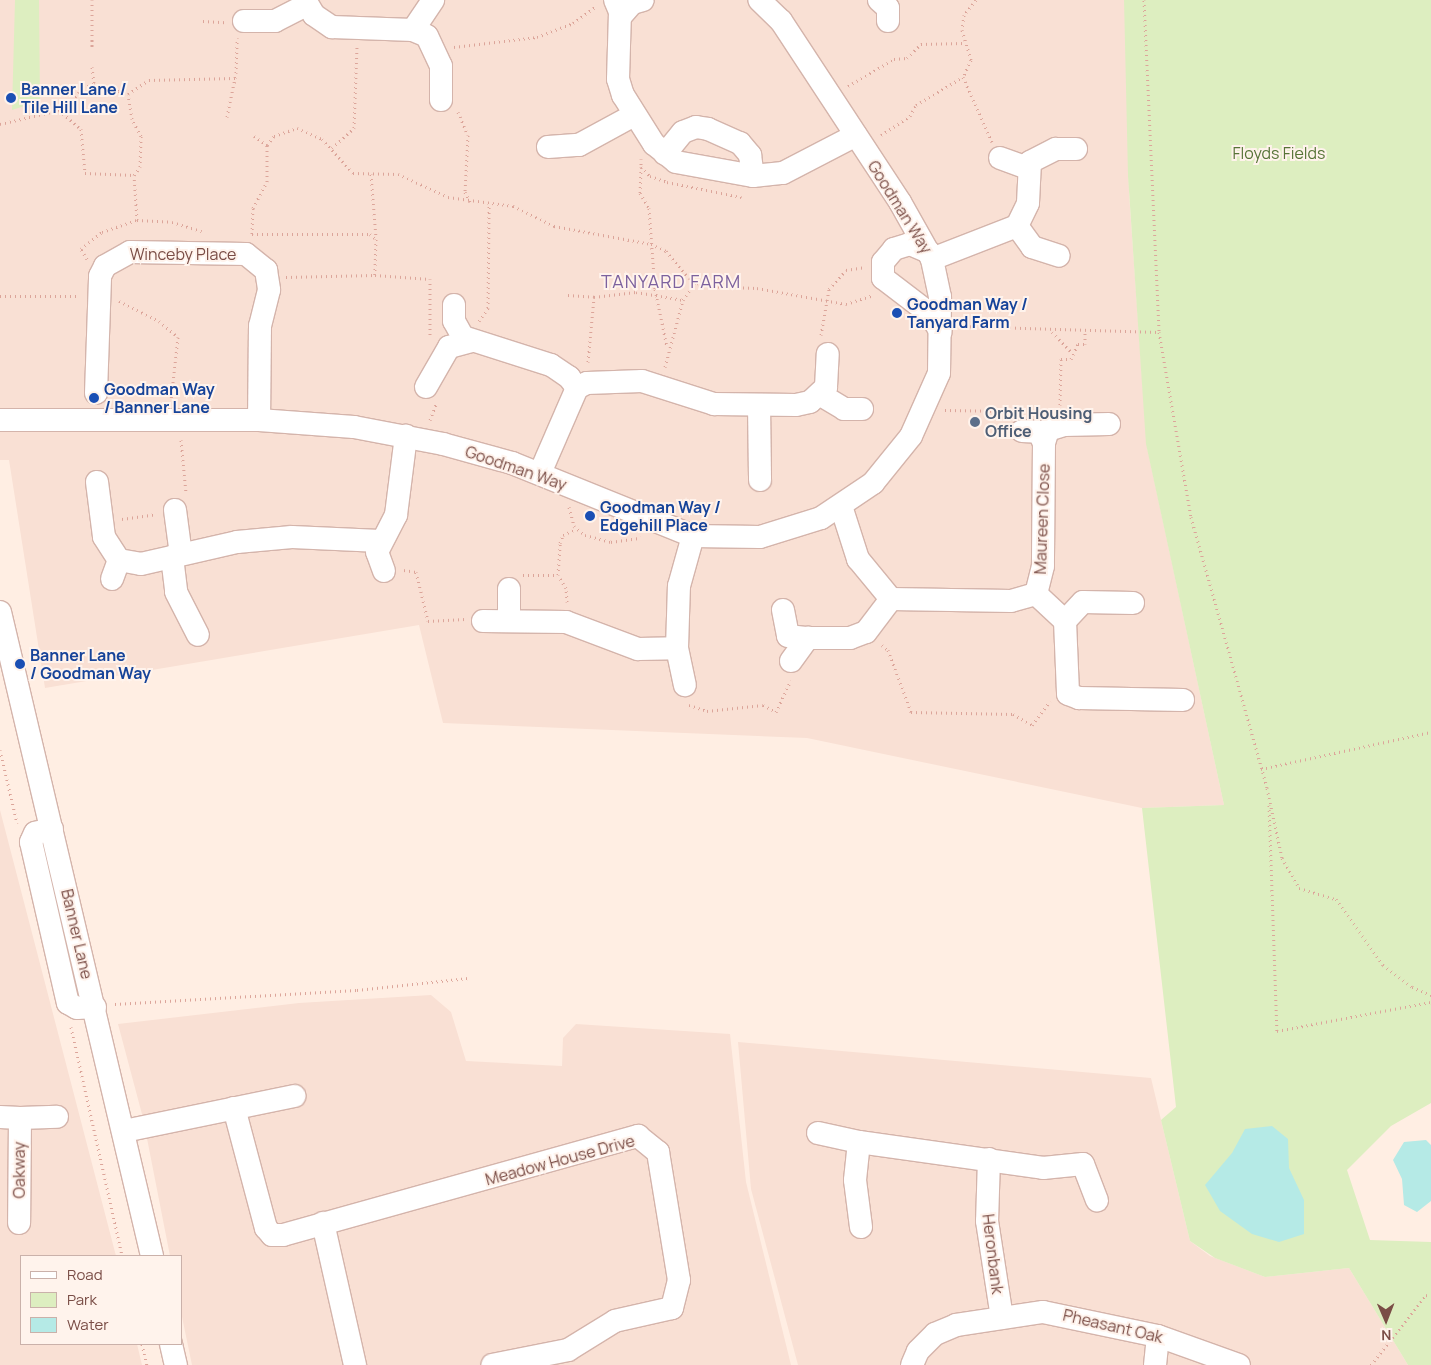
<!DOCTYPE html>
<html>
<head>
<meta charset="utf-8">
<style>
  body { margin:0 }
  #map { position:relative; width:1431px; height:1365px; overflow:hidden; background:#ffeee3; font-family:Manrope,sans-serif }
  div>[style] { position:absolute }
  .residential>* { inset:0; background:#f9e0d4 }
  .green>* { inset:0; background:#ddeec0 }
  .water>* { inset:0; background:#b5eae6 }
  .path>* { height:3px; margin-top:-1.5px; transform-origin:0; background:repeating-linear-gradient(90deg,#dca59a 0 1px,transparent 0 5px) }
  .roads { filter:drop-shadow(1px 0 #d4b4ab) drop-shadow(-1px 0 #d4b4ab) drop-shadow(0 1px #d4b4ab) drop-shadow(0 -1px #d4b4ab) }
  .minor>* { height:22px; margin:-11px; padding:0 11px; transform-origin:11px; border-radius:11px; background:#fff }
  .dots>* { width:14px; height:14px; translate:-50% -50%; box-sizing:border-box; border:2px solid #fff3ec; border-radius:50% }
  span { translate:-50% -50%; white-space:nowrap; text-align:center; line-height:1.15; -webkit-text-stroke:4px #fff3ec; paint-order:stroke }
  .transit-label { font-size:16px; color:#164399; font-weight:700 }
  .left { translate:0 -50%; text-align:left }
  .park-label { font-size:16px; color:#577437 }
  .street-label { font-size:16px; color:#7a4d46 }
  .service-label { font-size:16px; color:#4e5e75; font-weight:700 }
  .neighbourhood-label { font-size:18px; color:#7c619e; letter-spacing:1px }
  .legend { position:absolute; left:20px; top:1255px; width:162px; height:90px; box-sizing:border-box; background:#fff3ec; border:1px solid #cab1aa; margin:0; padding:6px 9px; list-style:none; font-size:15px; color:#7a4d46 }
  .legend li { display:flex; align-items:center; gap:10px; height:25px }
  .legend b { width:25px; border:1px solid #cab1aa }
  .north { position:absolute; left:1361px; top:1295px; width:50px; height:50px; -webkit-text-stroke:4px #fff3ec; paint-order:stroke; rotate:179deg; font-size:14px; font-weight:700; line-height:20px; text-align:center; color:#7a4d46 }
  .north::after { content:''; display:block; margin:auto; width:18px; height:22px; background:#7a4d46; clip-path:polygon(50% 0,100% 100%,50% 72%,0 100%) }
</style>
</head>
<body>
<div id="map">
  <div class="residential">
    <i style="clip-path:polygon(0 0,1125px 0,1129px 193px,1147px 447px,1224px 805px,1142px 808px,807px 738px,443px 723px,419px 625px,45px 688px,9px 460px,0 460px)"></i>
    <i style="clip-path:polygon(0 810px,116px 1256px,21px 1256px,21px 1344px,137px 1344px,142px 1365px,0 1365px)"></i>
    <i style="clip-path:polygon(431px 995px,451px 1012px,466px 1061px,562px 1066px,563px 1038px,576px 1024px,730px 1034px,746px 1182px,791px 1365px,192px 1365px,181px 1312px,181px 1256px,170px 1256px,143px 1118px,118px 1024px,299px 1003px)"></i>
    <i style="clip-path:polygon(738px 1042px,1151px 1078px,1190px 1241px,1210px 1256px,1265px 1277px,1349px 1268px,1408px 1365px,798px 1365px,751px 1189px)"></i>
  </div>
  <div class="green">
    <i style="clip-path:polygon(15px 0,39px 0,40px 101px,12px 110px)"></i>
    <i style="clip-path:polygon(1124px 0,1431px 0,1431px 1103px,1391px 1126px,1347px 1170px,1370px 1240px,1431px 1242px,1431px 1365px,1408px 1365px,1349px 1268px,1265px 1277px,1215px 1258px,1190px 1241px,1161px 1120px,1176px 1107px,1142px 808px,1224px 805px,1146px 444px,1128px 176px)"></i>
  </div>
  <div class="water">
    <i style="clip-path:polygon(1272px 1126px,1288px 1139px,1289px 1168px,1304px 1200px,1304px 1234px,1279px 1242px,1252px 1234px,1220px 1211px,1205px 1185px,1232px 1153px,1245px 1129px)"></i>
    <i style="clip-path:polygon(1426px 1140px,1431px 1145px,1431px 1201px,1417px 1212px,1404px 1205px,1402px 1179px,1393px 1160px,1404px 1142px)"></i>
  </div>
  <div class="path">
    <i style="left:92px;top:0;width:47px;rotate:90deg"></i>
    <i style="left:976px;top:0;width:19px;rotate:129deg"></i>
    <i style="left:964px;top:15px;width:15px;rotate:98deg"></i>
    <i style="left:962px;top:30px;width:31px;rotate:73deg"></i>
    <i style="left:971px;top:60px;width:19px;rotate:115deg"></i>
    <i style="left:963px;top:77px;width:71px;rotate:66deg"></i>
    <i style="left:1144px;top:0;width:332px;rotate:87.4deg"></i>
    <i style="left:1159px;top:332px;width:188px;rotate:80.2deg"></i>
    <i style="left:1191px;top:517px;width:281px;rotate:74.3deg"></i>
    <i style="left:1267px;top:788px;width:72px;rotate:77.9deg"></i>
    <i style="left:1282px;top:858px;width:34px;rotate:60deg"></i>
    <i style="left:1299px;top:888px;width:39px;rotate:17deg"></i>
    <i style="left:1336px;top:899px;width:81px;rotate:54.5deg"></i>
    <i style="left:1383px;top:965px;width:36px;rotate:37deg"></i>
    <i style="left:1412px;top:987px;width:21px;rotate:23deg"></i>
    <i style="left:203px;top:21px;width:22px;rotate:3deg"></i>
    <i style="left:454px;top:47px;width:84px;rotate:-6.9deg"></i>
    <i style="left:537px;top:37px;width:39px;rotate:-21deg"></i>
    <i style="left:573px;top:23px;width:29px;rotate:-36deg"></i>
    <i style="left:92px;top:67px;width:17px;rotate:83deg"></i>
    <i style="left:94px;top:84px;width:35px;rotate:16deg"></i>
    <i style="left:848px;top:86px;width:53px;rotate:-30.4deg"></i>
    <i style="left:894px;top:59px;width:13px;rotate:-4deg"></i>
    <i style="left:907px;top:58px;width:20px;rotate:-45deg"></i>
    <i style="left:921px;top:44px;width:43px;rotate:-1.3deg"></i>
    <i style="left:62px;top:112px;width:32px;rotate:-49deg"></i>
    <i style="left:83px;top:88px;width:12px;rotate:-20deg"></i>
    <i style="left:458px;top:112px;width:25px;rotate:67deg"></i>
    <i style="left:468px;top:135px;width:57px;rotate:93deg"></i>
    <i style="left:465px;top:192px;width:11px;rotate:63deg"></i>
    <i style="left:227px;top:117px;width:45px;rotate:-78.4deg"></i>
    <i style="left:236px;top:73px;width:35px;rotate:-88deg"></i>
    <i style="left:0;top:124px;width:61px;rotate:-13.3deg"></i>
    <i style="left:59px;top:110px;width:29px;rotate:41deg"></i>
    <i style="left:81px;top:129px;width:44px;rotate:84.8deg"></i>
    <i style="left:85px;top:173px;width:49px;rotate:2.3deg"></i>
    <i style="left:881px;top:135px;width:35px;rotate:-33deg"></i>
    <i style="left:910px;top:116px;width:13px;rotate:-61deg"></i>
    <i style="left:916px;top:105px;width:55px;rotate:-30.8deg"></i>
    <i style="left:254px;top:136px;width:16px;rotate:35deg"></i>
    <i style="left:332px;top:148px;width:30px;rotate:-42deg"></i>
    <i style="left:354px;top:128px;width:81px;rotate:-87.9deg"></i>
    <i style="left:641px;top:159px;width:8px;rotate:90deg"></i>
    <i style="left:641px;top:167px;width:13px;rotate:45deg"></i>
    <i style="left:650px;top:176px;width:18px;rotate:19deg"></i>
    <i style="left:667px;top:182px;width:76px;rotate:11.5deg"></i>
    <i style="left:641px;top:167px;width:26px;rotate:92deg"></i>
    <i style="left:640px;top:193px;width:17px;rotate:59deg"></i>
    <i style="left:649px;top:208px;width:81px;rotate:85.8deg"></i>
    <i style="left:655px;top:289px;width:59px;rotate:78.3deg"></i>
    <i style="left:371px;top:174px;width:64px;rotate:85.5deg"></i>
    <i style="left:137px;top:220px;width:35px;rotate:3deg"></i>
    <i style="left:172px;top:222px;width:31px;rotate:17deg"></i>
    <i style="left:252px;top:234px;width:26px;rotate:-88deg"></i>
    <i style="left:253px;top:208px;width:30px;rotate:-62deg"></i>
    <i style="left:267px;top:182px;width:37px;rotate:-90deg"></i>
    <i style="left:267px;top:145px;width:11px;rotate:-52deg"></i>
    <i style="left:274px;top:136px;width:24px;rotate:-19deg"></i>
    <i style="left:297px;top:128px;width:27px;rotate:24deg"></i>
    <i style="left:322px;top:139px;width:46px;rotate:47.6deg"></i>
    <i style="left:353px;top:173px;width:45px;rotate:1.3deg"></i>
    <i style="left:398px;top:174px;width:55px;rotate:24.7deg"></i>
    <i style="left:448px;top:197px;width:66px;rotate:7.9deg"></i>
    <i style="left:513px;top:206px;width:46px;rotate:26deg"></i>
    <i style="left:554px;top:226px;width:99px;rotate:10.5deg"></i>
    <i style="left:651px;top:244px;width:17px;rotate:25deg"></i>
    <i style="left:666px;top:251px;width:35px;rotate:50deg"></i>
    <i style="left:689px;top:278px;width:16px;rotate:30deg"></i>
    <i style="left:703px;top:286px;width:54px;rotate:2.1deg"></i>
    <i style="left:757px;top:288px;width:90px;rotate:10.2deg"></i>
    <i style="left:846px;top:304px;width:29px;rotate:-18deg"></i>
    <i style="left:252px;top:234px;width:118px"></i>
    <i style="left:370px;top:234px;width:8px;rotate:40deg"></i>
    <i style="left:376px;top:239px;width:36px;rotate:92deg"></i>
    <i style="left:375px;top:275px;width:55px;rotate:4.2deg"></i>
    <i style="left:430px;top:279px;width:59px;rotate:90deg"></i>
    <i style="left:87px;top:259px;width:12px;rotate:-121deg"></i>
    <i style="left:81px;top:249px;width:27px;rotate:-39deg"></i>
    <i style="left:102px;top:232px;width:37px;rotate:-19deg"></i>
    <i style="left:137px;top:220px;width:45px;rotate:-93.8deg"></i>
    <i style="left:134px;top:175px;width:10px;rotate:-53deg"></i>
    <i style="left:140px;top:167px;width:31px;rotate:-88deg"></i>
    <i style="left:141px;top:136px;width:19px;rotate:-118deg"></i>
    <i style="left:132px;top:119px;width:25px;rotate:-99deg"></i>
    <i style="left:128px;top:94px;width:25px;rotate:-34deg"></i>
    <i style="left:149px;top:80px;width:86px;rotate:-1.3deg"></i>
    <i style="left:286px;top:277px;width:89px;rotate:-1.3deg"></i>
    <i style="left:568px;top:295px;width:26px;rotate:4deg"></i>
    <i style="left:0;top:296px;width:80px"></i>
    <i style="left:119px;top:301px;width:45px;rotate:26.6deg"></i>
    <i style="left:159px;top:321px;width:25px;rotate:40deg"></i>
    <i style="left:178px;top:337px;width:63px;rotate:96.3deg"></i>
    <i style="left:479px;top:321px;width:16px;rotate:-55deg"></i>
    <i style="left:488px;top:308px;width:103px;rotate:-89.4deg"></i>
    <i style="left:960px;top:326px;width:199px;rotate:1.7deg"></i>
    <i style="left:1052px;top:332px;width:29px;rotate:46deg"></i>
    <i style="left:821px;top:335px;width:47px;rotate:-80.1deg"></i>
    <i style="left:829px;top:289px;width:25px;rotate:-48deg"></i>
    <i style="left:846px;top:270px;width:18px;rotate:-9deg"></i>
    <i style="left:588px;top:362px;width:65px;rotate:-84.7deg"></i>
    <i style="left:594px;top:297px;width:42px;rotate:-6.8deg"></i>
    <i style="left:636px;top:292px;width:48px;rotate:9.7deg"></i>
    <i style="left:665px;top:367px;width:69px;rotate:-75deg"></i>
    <i style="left:683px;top:300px;width:22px;rotate:-56deg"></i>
    <i style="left:1060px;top:405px;width:46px;rotate:-88.8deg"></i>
    <i style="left:1061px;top:359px;width:10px"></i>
    <i style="left:1071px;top:359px;width:17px;rotate:-65deg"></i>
    <i style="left:1078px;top:344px;width:7px"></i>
    <i style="left:1085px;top:344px;width:12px;rotate:-90deg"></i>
    <i style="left:945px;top:410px;width:62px;rotate:0.9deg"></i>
    <i style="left:1007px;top:411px;width:5px;rotate:68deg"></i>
    <i style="left:430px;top:420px;width:17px;rotate:-69deg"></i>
    <i style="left:181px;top:440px;width:53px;rotate:84.6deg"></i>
    <i style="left:569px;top:507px;width:20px;rotate:75deg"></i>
    <i style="left:574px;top:526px;width:14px;rotate:39deg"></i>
    <i style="left:585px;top:535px;width:27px;rotate:15deg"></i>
    <i style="left:611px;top:542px;width:30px;rotate:-8deg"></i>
    <i style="left:122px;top:519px;width:34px;rotate:-8deg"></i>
    <i style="left:404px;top:570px;width:12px;rotate:9deg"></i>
    <i style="left:416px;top:572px;width:50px;rotate:76.2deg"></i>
    <i style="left:428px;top:621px;width:37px;rotate:-3deg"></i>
    <i style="left:523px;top:575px;width:35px"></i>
    <i style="left:567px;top:602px;width:14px;rotate:-94deg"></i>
    <i style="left:566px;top:588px;width:15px;rotate:-122deg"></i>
    <i style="left:558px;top:575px;width:32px;rotate:-86deg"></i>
    <i style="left:560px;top:543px;width:9px;rotate:-69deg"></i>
    <i style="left:563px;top:535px;width:14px;rotate:-25deg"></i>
    <i style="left:882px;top:645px;width:8px;rotate:40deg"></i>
    <i style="left:888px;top:650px;width:66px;rotate:69.6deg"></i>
    <i style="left:911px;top:712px;width:102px;rotate:1.1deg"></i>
    <i style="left:1013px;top:714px;width:22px;rotate:30deg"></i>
    <i style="left:1032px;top:725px;width:30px;rotate:-53deg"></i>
    <i style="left:689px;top:705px;width:19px;rotate:18deg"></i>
    <i style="left:707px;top:711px;width:56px;rotate:-6.1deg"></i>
    <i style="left:763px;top:705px;width:15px;rotate:28deg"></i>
    <i style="left:776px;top:712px;width:35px;rotate:-65deg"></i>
    <i style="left:0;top:750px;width:75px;rotate:76.9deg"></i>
    <i style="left:1261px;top:769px;width:174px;rotate:-12.3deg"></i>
    <i style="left:1269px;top:805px;width:226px;rotate:88deg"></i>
    <i style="left:1277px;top:1031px;width:157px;rotate:-10.7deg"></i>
    <i style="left:115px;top:1004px;width:242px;rotate:-3.3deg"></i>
    <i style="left:357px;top:990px;width:112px;rotate:-6.2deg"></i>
    <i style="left:71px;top:1027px;width:235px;rotate:77.4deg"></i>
    <i style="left:142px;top:1344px;width:22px;rotate:77deg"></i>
    <i style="left:1371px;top:1365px;width:89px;rotate:-51.8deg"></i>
    <i style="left:1426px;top:1295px;width:5px;rotate:11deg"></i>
  </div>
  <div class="roads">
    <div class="minor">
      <i style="left:305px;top:0;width:17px;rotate:59deg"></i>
      <i style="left:314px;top:15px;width:22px;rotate:34deg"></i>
      <i style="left:332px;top:27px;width:81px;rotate:2.1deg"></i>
      <i style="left:413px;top:30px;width:15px;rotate:23deg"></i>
      <i style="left:427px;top:36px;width:33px;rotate:65deg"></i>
      <i style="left:441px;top:66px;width:34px;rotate:90deg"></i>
      <i style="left:615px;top:0;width:13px;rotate:67deg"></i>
      <i style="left:620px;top:12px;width:67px;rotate:91.7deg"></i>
      <i style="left:618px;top:79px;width:17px;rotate:73deg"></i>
      <i style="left:623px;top:95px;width:58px;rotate:57.7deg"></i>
      <i style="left:654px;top:144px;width:28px;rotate:39deg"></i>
      <i style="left:676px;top:162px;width:78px;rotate:10.3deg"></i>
      <i style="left:753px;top:176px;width:30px;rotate:-6deg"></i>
      <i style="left:783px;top:173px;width:82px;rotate:-27.5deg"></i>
      <i style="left:879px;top:0;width:12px;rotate:42deg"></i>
      <i style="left:888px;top:8px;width:13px;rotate:90deg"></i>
      <i style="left:620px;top:17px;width:18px;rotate:-49deg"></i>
      <i style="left:632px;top:3px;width:11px;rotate:-15deg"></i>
      <i style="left:244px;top:21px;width:31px"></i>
      <i style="left:275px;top:21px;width:34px;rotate:-27deg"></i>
      <i style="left:413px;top:30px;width:36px;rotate:-56deg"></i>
      <i style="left:548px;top:147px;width:31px;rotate:-4deg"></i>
      <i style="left:579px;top:145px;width:63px;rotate:-28.6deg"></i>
      <i style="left:665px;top:154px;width:28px;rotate:-51deg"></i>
      <i style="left:683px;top:132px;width:14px;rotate:-21deg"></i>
      <i style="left:696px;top:127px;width:12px;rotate:9deg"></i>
      <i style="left:708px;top:129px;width:35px;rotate:24deg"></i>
      <i style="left:740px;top:143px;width:16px;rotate:50deg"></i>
      <i style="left:750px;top:155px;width:21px;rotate:82deg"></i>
      <i style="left:1000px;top:158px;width:29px;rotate:20deg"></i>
      <i style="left:1017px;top:226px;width:26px;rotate:54deg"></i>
      <i style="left:1032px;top:247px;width:28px;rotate:18deg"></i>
      <i style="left:929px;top:252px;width:21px;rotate:-157deg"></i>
      <i style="left:910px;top:244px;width:17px;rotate:163deg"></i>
      <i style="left:894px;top:249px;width:17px;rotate:130deg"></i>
      <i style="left:883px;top:262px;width:16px;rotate:90deg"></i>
      <i style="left:883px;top:278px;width:58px;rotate:37.3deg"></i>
      <i style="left:929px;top:313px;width:22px;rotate:58deg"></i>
      <i style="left:932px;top:259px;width:91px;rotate:-21.2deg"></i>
      <i style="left:1017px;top:226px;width:25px;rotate:-64deg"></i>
      <i style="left:1028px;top:203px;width:41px;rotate:-87.2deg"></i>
      <i style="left:1030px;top:162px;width:29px;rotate:-27deg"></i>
      <i style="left:1056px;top:149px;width:20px"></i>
      <i style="left:454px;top:305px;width:16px;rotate:90deg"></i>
      <i style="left:454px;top:321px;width:18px;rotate:61deg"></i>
      <i style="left:463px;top:337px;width:92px;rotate:17.7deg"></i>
      <i style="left:551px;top:365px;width:22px;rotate:34deg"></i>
      <i style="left:569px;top:377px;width:14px;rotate:54deg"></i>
      <i style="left:577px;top:388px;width:11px;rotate:-27deg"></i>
      <i style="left:587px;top:383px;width:55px;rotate:-2.1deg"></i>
      <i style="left:642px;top:381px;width:76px;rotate:17.7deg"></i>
      <i style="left:714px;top:404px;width:82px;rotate:0.7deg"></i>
      <i style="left:796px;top:405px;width:14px;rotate:-12deg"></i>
      <i style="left:810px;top:402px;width:22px;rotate:-43deg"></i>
      <i style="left:826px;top:387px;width:33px;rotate:-87deg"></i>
      <i style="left:426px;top:387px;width:46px;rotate:-60.1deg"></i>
      <i style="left:449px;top:347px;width:23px;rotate:-15deg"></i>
      <i style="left:96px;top:393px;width:117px;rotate:-88deg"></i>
      <i style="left:100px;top:276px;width:11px;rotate:-63deg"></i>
      <i style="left:105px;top:266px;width:29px;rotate:-29deg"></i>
      <i style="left:130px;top:252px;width:116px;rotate:1deg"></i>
      <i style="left:246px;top:254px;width:26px;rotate:39deg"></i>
      <i style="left:266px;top:270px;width:20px;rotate:81deg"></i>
      <i style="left:269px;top:290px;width:37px;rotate:104deg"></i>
      <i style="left:260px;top:326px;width:94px;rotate:90.6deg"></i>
      <i style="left:821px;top:395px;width:27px;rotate:31deg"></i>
      <i style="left:844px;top:409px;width:18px"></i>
      <i style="left:759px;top:405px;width:75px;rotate:89.2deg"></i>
      <i style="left:0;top:420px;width:259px"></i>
      <i style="left:259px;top:420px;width:95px;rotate:4.2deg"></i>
      <i style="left:354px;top:427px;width:91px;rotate:10.8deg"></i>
      <i style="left:443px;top:444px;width:72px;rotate:15.4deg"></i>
      <i style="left:512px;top:463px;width:195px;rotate:22deg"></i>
      <i style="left:693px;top:536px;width:67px;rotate:0.9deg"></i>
      <i style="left:760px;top:537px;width:64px;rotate:-17.3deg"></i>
      <i style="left:821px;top:518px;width:63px;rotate:-33.9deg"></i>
      <i style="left:873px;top:483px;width:60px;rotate:-51deg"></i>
      <i style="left:911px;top:436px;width:69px;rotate:-66deg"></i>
      <i style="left:939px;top:373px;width:76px;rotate:-89.2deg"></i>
      <i style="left:940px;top:297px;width:39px;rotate:-102deg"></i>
      <i style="left:932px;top:259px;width:65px;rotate:-119.3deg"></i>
      <i style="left:900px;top:202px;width:217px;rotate:-123.3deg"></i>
      <i style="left:781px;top:21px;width:30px;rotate:-136deg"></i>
      <i style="left:1022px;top:431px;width:17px;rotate:3deg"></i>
      <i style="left:1039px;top:432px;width:12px;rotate:66deg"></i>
      <i style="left:1044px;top:443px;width:123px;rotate:90.5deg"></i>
      <i style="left:1043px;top:566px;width:29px;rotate:104deg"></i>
      <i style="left:1044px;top:443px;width:14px;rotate:-73deg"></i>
      <i style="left:1048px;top:430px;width:17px;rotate:-17deg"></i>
      <i style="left:1064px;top:425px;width:45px;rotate:-1.3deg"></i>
      <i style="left:540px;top:473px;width:93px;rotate:-66.5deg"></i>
      <i style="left:97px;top:482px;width:55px;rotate:82.7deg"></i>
      <i style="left:104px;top:537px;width:27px;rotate:57deg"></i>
      <i style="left:841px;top:506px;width:56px;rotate:72.2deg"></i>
      <i style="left:858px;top:559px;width:52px;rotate:50.5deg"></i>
      <i style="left:891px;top:599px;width:120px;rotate:1deg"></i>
      <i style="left:1011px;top:601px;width:26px;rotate:-16deg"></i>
      <i style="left:1036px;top:594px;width:40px;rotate:43deg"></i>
      <i style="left:1065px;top:621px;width:73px;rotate:87.6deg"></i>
      <i style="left:1068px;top:694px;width:12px;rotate:20deg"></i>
      <i style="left:1079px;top:698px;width:104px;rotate:1.1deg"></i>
      <i style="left:175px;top:510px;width:45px;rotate:82.4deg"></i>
      <i style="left:172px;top:557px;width:35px;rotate:83deg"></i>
      <i style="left:176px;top:592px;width:48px;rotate:62.9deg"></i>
      <i style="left:384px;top:571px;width:20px;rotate:-110deg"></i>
      <i style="left:377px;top:552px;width:42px;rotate:-62.8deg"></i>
      <i style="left:396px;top:515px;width:80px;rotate:-82.8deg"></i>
      <i style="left:112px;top:579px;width:20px;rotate:-70deg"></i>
      <i style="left:119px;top:560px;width:22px;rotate:10deg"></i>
      <i style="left:141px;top:564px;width:98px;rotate:-12.9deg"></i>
      <i style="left:237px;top:542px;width:55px;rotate:-5.2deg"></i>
      <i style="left:292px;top:537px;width:88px;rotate:2.6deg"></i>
      <i style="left:783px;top:610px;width:26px;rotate:79deg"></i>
      <i style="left:788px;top:636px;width:20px;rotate:6deg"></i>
      <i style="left:0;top:612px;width:662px;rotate:76.72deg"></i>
      <i style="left:483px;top:621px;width:83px;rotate:0.7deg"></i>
      <i style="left:566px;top:622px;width:77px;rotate:20.6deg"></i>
      <i style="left:638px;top:649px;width:39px;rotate:-1deg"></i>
      <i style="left:677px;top:648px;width:62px;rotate:-88.2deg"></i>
      <i style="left:679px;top:586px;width:52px;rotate:-74.4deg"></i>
      <i style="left:509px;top:621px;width:32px;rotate:-90deg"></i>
      <i style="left:1065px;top:621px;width:26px;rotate:-47deg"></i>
      <i style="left:1083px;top:602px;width:50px;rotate:1.1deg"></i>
      <i style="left:677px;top:648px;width:38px;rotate:78deg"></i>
      <i style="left:791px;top:661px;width:29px;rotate:-54deg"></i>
      <i style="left:808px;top:638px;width:42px"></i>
      <i style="left:850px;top:638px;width:17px;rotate:-21deg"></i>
      <i style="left:866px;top:632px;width:41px;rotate:-52.9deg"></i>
      <i style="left:52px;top:829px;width:17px;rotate:167deg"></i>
      <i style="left:35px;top:833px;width:10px;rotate:114deg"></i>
      <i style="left:31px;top:842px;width:165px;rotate:77.1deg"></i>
      <i style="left:68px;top:1003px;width:10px;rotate:29deg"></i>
      <i style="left:77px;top:1008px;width:18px;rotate:-3deg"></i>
      <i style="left:234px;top:1108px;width:124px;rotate:75.1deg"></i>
      <i style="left:266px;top:1228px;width:9px;rotate:49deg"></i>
      <i style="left:272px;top:1235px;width:11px"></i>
      <i style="left:283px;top:1235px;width:369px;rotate:-15.6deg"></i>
      <i style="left:638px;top:1136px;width:26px;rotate:39deg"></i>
      <i style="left:658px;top:1152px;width:130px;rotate:80.7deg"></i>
      <i style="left:679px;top:1280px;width:29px;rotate:104deg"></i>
      <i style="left:672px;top:1308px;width:58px;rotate:167.2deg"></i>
      <i style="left:615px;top:1321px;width:55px;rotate:148.3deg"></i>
      <i style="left:568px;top:1350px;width:77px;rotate:168.8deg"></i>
      <i style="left:0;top:1117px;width:20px;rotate:3deg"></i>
      <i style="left:20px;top:1118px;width:105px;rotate:90.5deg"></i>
      <i style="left:20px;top:1118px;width:37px;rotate:-2deg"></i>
      <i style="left:124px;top:1131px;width:174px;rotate:-11.6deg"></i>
      <i style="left:818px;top:1133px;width:42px;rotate:12.4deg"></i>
      <i style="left:989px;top:1159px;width:62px;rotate:91.8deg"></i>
      <i style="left:987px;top:1221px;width:98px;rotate:81.2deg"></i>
      <i style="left:323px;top:1223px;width:146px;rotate:77.3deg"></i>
      <i style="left:861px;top:1227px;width:47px;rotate:-97.3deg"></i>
      <i style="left:855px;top:1180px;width:38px;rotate:-84deg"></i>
      <i style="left:859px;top:1142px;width:186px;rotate:8deg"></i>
      <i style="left:1043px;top:1168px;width:40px;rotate:-5.7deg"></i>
      <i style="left:1083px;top:1164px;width:39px;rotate:69deg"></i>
      <i style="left:171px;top:1344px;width:22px;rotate:77deg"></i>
      <i style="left:912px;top:1365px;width:15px;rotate:-67deg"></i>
      <i style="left:918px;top:1351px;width:24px;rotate:-45deg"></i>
      <i style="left:935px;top:1334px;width:23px;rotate:-23deg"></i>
      <i style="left:956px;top:1325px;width:88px;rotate:-8.5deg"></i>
      <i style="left:1043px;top:1312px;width:117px;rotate:11.8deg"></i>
      <i style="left:1158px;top:1336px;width:86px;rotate:19.7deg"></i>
      <i style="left:1155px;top:1365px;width:29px;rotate:-84deg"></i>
    </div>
  </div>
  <div class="dots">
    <i style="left:11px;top:98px;background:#1a4fb4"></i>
    <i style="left:897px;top:313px;background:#1a4fb4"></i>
    <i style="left:94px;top:398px;background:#1a4fb4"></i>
    <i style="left:975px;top:422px;background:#5c6f8a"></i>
    <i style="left:590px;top:516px;background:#1a4fb4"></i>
    <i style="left:20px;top:664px;background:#1a4fb4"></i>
  </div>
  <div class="transit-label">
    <span class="left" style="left:21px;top:98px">Banner Lane /<br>Tile Hill Lane</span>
    <span class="left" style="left:907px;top:313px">Goodman Way /<br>Tanyard Farm</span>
    <span class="left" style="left:104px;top:398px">Goodman Way<br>/ Banner Lane</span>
    <span class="left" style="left:600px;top:516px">Goodman Way /<br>Edgehill Place</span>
    <span class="left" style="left:30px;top:664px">Banner Lane<br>/ Goodman Way</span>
  </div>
  <div class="park-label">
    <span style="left:1279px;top:153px">Floyds Fields</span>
  </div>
  <div class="street-label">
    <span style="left:900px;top:207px;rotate:58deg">Goodman Way</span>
    <span style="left:183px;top:254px">Winceby Place</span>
    <span style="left:516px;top:468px;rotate:19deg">Goodman Way</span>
    <span style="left:1042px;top:519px;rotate:-88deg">Maureen Close</span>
    <span style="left:77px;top:934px;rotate:77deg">Banner Lane</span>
    <span style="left:560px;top:1160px;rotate:-15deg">Meadow House Drive</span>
    <span style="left:19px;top:1170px;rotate:-90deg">Oakway</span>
    <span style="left:993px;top:1254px;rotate:83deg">Heronbank</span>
    <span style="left:1113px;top:1326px;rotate:13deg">Pheasant Oak</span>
  </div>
  <div class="service-label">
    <span class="left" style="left:985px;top:422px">Orbit Housing<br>Office</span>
  </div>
  <div class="neighbourhood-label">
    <span style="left:671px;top:281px">TANYARD FARM</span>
  </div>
  <ul class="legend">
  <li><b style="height:6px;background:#fff"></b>Road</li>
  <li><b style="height:14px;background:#ddeec0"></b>Park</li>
  <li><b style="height:14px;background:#b5eae6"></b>Water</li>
  </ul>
  <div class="north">N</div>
</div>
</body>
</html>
